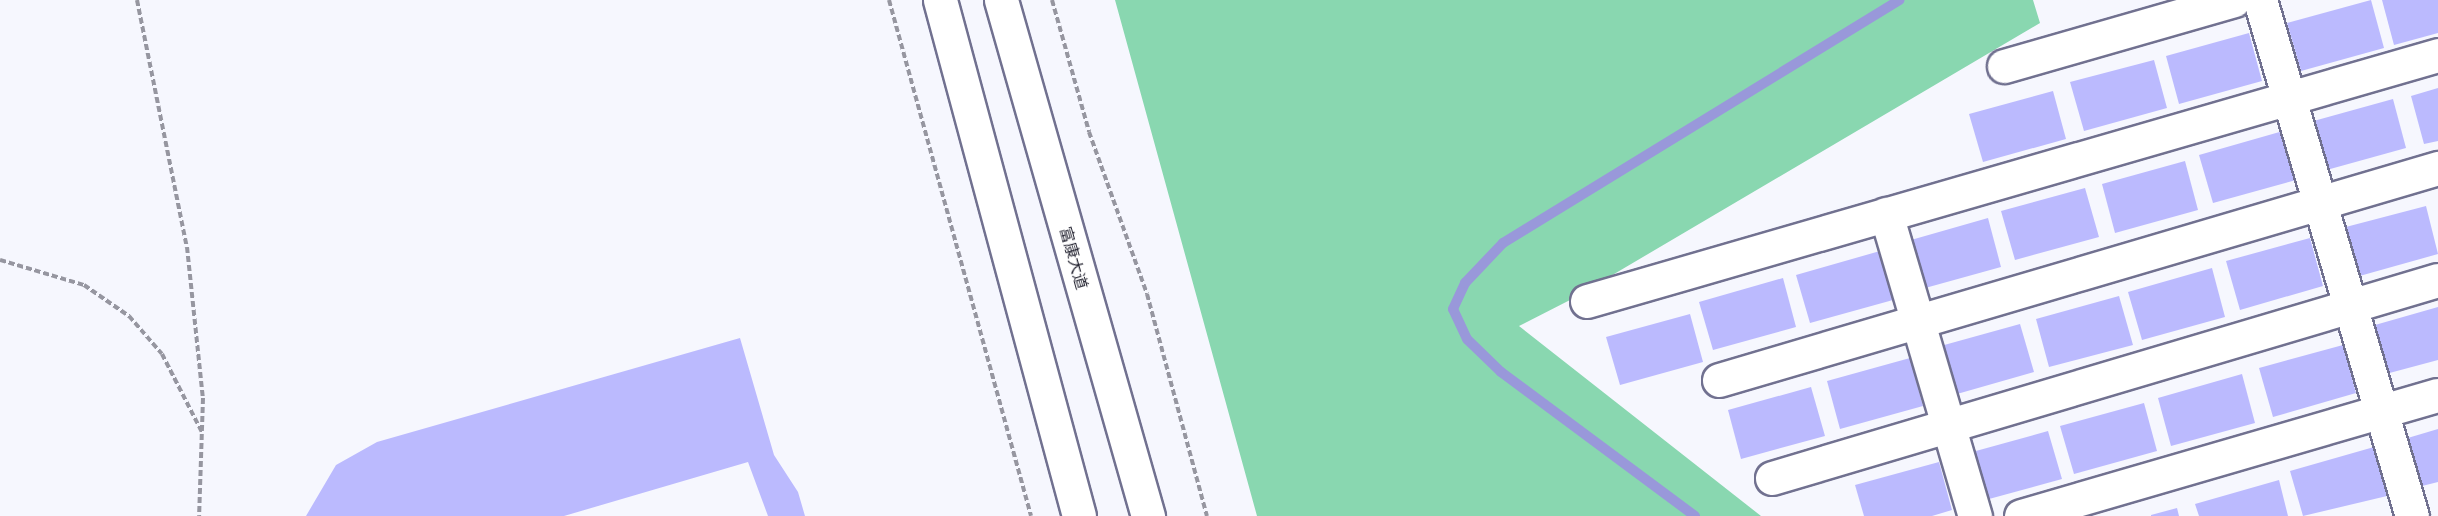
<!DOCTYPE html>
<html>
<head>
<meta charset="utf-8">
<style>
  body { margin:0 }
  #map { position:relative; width:2438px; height:516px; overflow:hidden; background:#f6f7fe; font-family:"Libre Baskerville","Noto Sans SC",serif }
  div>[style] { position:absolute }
  .forest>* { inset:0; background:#89d7b0 }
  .stream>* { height:10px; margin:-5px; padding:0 5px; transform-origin:5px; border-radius:5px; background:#9998da }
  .building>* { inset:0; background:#bbbafe }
  .path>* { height:4px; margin-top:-2px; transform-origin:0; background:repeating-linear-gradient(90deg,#9696a0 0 6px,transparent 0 9px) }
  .roads { filter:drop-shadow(2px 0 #717190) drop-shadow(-2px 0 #717190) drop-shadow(0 2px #717190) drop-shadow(0 -2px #717190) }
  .minor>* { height:33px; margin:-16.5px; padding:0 16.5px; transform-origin:16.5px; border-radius:16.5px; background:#fff }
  span { translate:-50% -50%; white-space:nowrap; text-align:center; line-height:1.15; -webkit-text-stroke:5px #fff; paint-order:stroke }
  .street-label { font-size:16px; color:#272734 }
</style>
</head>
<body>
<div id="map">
  <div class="forest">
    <i style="clip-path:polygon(1115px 0,2033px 0,2040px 23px,1570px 300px,1519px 326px,1761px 516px,1257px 516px)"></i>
  </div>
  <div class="stream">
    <i style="left:1695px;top:516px;width:242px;rotate:-143.4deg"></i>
    <i style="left:1501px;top:372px;width:47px;rotate:-135.9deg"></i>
    <i style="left:1467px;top:339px;width:33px;rotate:-115deg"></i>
    <i style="left:1453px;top:309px;width:29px;rotate:-65deg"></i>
    <i style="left:1465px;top:283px;width:55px;rotate:-46.5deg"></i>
    <i style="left:1503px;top:243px;width:465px;rotate:-31.5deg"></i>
  </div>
  <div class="building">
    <i style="clip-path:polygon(2371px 0,2384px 48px,2301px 71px,2287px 23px)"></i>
    <i style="clip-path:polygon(2382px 0,2438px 0,2438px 33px,2394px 45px)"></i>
    <i style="clip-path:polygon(2249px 33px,2262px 81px,2179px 104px,2166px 56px)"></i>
    <i style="clip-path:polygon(2154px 60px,2167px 108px,2084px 131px,2070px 82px)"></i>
    <i style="clip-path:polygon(2438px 88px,2438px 141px,2424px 144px,2411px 96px)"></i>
    <i style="clip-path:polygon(2053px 91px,2066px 139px,1983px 162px,1969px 114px)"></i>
    <i style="clip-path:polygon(2393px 99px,2406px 148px,2323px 171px,2310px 122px)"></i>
    <i style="clip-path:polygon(2283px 131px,2296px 180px,2213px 203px,2199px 155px)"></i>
    <i style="clip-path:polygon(2185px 161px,2198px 210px,2115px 233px,2102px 184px)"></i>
    <i style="clip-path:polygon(2085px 188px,2099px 237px,2015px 260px,2001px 211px)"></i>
    <i style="clip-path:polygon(2426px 206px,2438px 254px,2356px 277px,2342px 228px)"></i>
    <i style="clip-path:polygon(1988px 218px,2001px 267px,1918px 290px,1904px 242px)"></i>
    <i style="clip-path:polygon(2310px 238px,2323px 286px,2240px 310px,2226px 261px)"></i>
    <i style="clip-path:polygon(1880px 251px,1893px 300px,1810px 323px,1796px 275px)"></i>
    <i style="clip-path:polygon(2212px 268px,2225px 317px,2142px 340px,2128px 292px)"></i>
    <i style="clip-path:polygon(1783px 278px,1796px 327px,1713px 350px,1699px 302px)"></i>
    <i style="clip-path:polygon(2119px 296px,2133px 345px,2049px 367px,2036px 319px)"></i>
    <i style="clip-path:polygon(2438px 307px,2438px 360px,2382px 375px,2368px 327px)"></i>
    <i style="clip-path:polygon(1690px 314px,1703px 362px,1620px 385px,1606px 337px)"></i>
    <i style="clip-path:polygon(2020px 324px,2034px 372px,1950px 396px,1937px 347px)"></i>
    <i style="clip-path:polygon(740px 338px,774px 455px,798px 492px,805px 516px,768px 516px,748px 462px,564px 516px,306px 516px,336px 465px,377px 442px)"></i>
    <i style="clip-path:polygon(2343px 345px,2356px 393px,2273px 417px,2259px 368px)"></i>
    <i style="clip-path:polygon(1910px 358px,1923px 406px,1840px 429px,1827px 381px)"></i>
    <i style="clip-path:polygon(2242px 374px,2255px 423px,2171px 446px,2158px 398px)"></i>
    <i style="clip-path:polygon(1811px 387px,1825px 436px,1741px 459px,1728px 410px)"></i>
    <i style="clip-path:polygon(2144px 403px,2157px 451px,2074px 474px,2060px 426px)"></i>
    <i style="clip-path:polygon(2438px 429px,2438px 482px,2414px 488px,2401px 440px)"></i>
    <i style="clip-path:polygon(2048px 431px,2062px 479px,1978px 502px,1965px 454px)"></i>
    <i style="clip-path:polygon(2374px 447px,2387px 496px,2303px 516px,2290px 471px)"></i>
    <i style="clip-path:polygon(1939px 462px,1952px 510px,1932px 516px,1864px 516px,1855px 485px)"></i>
    <i style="clip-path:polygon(2279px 480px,2288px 516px,2199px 516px,2195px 504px)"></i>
    <i style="clip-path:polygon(2177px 508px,2179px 516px,2151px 516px,2151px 515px)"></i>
  </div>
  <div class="path">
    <i style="left:137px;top:0;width:252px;rotate:78.6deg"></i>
    <i style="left:187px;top:247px;width:152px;rotate:84deg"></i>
    <i style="left:203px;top:398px;width:118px;rotate:91.9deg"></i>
    <i style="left:889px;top:0;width:535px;rotate:74.61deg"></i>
    <i style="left:1052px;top:0;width:137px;rotate:74.3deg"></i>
    <i style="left:1089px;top:132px;width:172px;rotate:70.3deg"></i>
    <i style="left:1147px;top:294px;width:230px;rotate:74.9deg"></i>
    <i style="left:0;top:260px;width:88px;rotate:16.6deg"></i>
    <i style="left:84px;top:285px;width:55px;rotate:34.6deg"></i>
    <i style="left:129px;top:316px;width:50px;rotate:49deg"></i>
    <i style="left:162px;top:354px;width:88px;rotate:62.9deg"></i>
  </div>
  <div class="roads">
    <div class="minor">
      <i style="left:940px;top:0;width:534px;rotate:74.92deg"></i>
      <i style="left:1001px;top:0;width:537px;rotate:74.1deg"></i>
      <i style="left:2260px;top:0;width:538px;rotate:73.59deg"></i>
      <i style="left:2004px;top:66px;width:239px;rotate:-16deg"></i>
      <i style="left:1886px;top:214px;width:315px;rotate:73.6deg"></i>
      <i style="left:1587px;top:301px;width:886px;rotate:-16.12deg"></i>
      <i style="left:1719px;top:380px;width:750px;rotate:-16.43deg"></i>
      <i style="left:1772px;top:478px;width:695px;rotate:-16.56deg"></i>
      <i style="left:2021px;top:516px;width:434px;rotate:-16.2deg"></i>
    </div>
  </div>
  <div class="street-label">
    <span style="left:1074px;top:258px;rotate:74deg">富康大道</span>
  </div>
</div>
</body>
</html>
